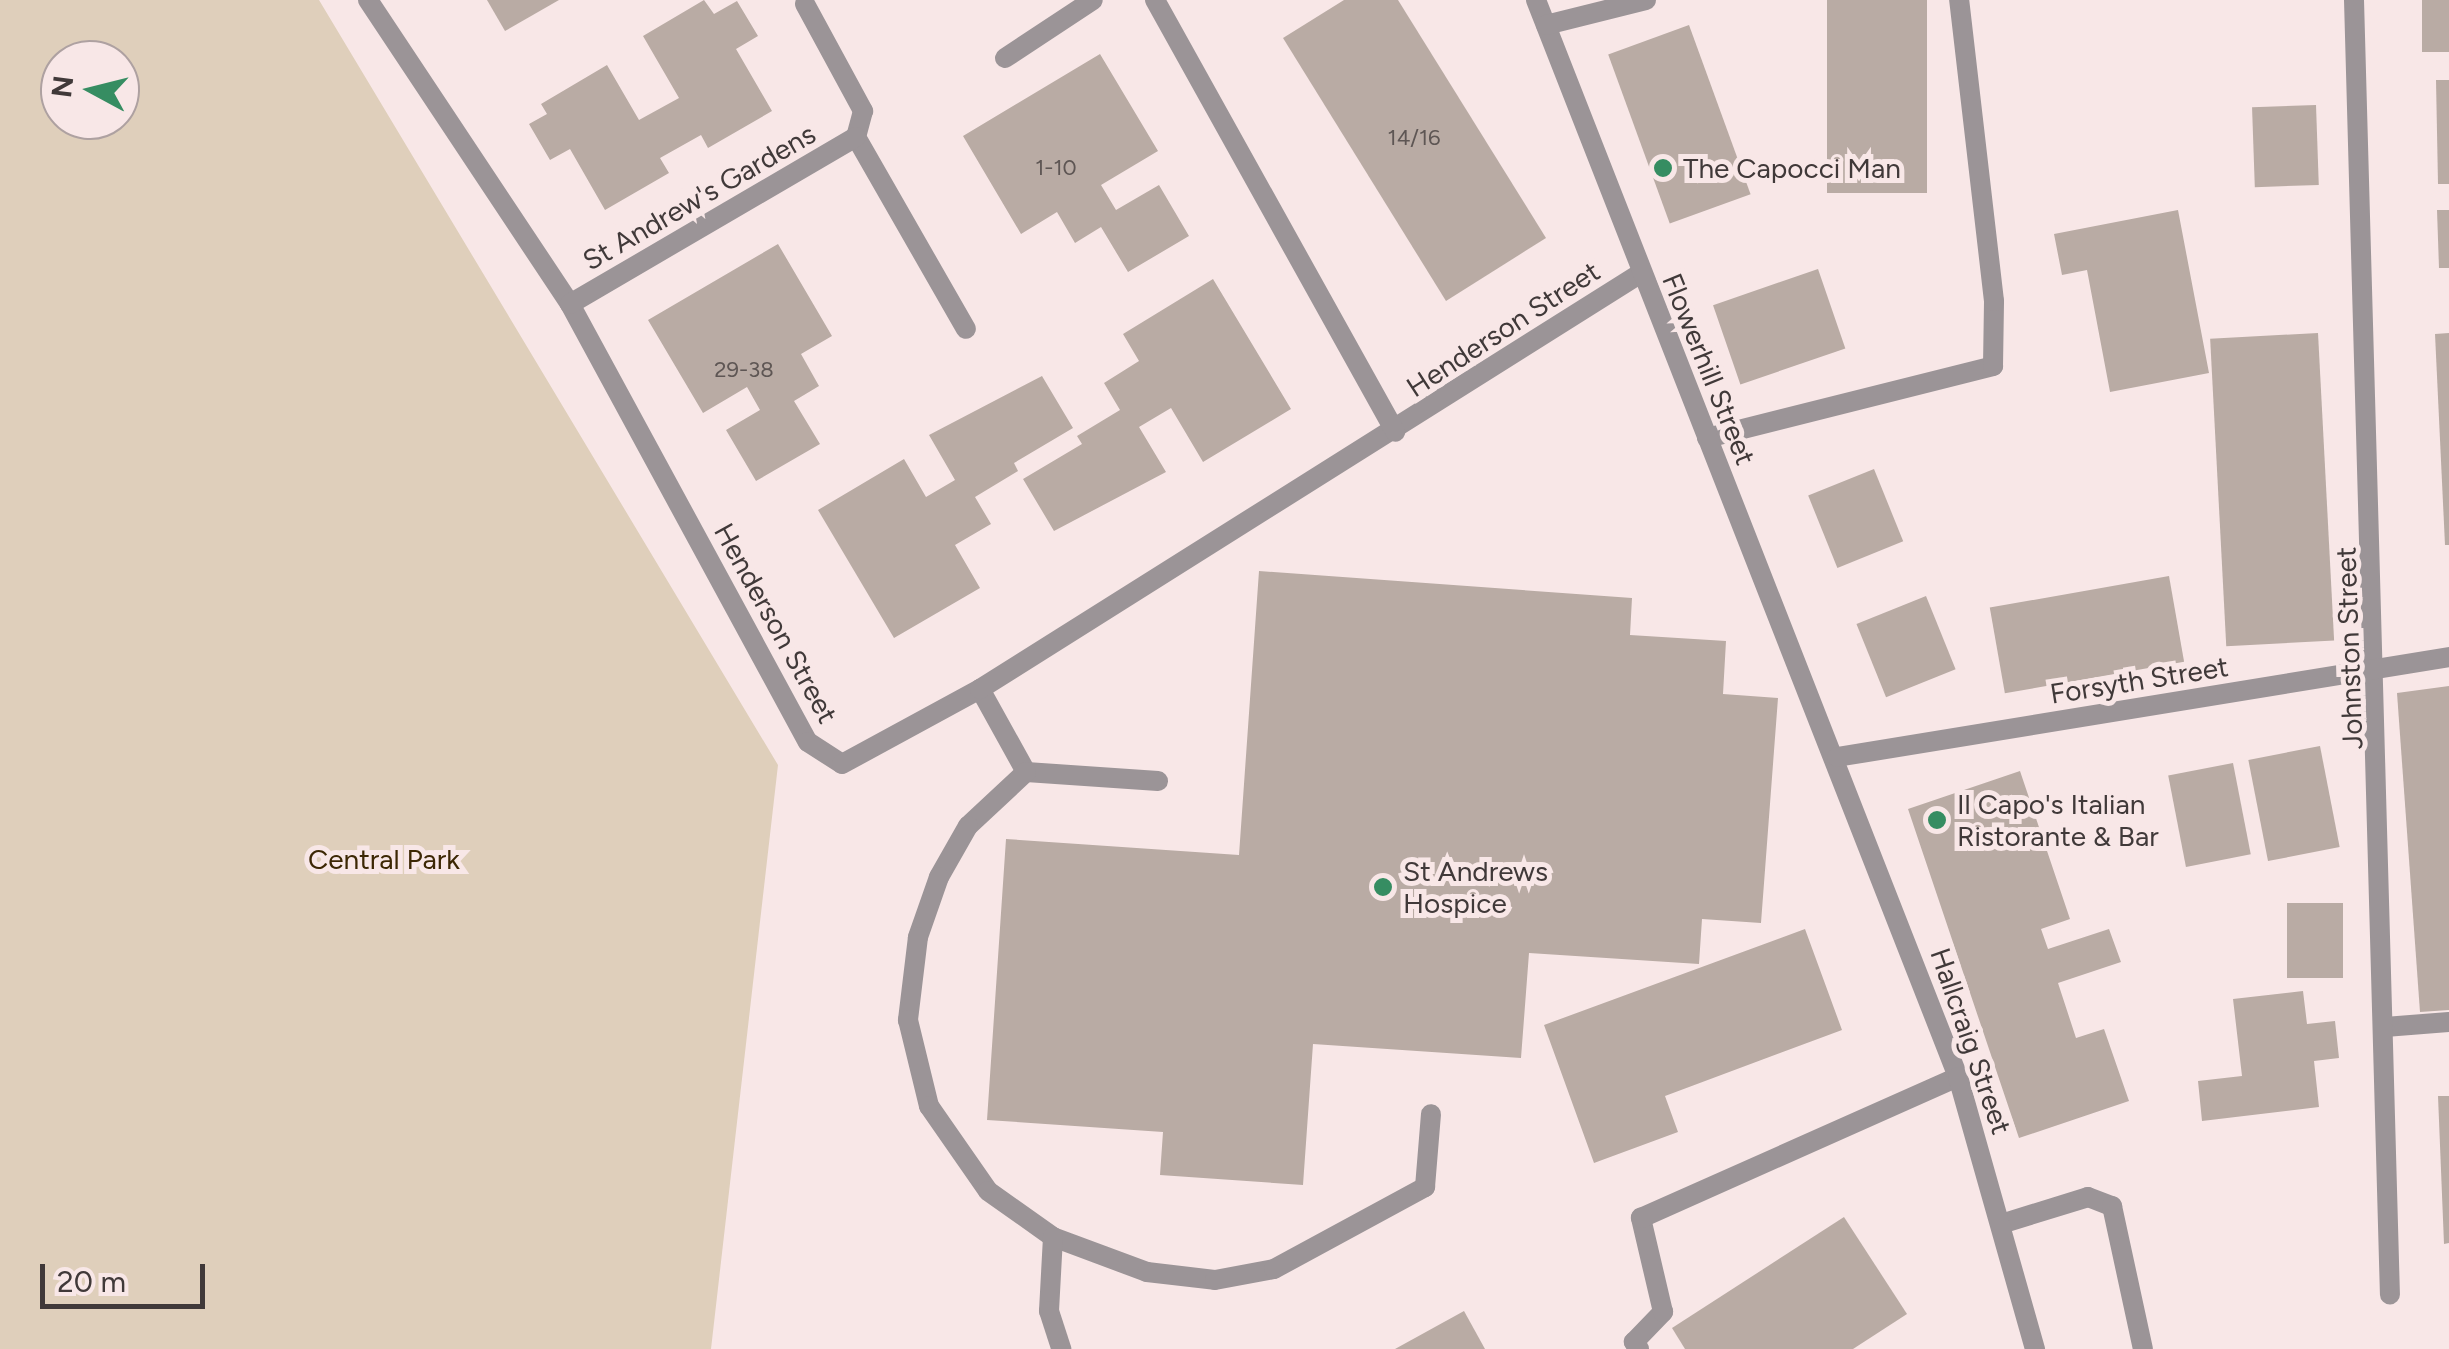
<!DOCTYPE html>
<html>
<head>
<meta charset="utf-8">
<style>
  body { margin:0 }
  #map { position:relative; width:2449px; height:1349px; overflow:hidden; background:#f8e7e7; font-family:Figtree,sans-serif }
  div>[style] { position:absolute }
  .green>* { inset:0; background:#dfcfbb }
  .building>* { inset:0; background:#b9aba4; transform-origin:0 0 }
  .lane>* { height:20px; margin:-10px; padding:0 10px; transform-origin:10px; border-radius:10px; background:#9b9497 }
  .street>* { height:20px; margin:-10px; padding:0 10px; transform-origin:10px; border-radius:10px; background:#9b9497 }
  .dots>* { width:28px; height:28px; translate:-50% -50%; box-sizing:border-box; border:5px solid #f8e7e7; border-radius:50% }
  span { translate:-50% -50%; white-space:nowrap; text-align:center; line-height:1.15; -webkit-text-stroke:10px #f8e7e7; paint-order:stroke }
  .number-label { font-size:22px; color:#5e5654 }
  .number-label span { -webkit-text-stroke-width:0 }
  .poi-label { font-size:28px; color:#403939 }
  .left { translate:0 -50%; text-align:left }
  .street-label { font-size:28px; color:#403939 }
  .park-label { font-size:28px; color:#3c2704 }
  .north { position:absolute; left:40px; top:40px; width:100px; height:100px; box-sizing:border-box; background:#f8e7e7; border:2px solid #aea1a1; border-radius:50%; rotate:277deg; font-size:28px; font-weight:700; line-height:40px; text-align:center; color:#403939 }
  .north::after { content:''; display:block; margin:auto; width:35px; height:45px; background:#368d62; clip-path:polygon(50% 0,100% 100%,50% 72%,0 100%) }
  .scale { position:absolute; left:40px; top:1264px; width:165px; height:45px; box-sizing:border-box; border:5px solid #403939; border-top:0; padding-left:12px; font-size:30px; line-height:35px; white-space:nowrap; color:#403939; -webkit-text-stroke:8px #f8e7e7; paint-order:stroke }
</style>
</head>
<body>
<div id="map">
  <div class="green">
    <div style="clip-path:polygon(evenodd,0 0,319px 0,778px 765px,711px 1349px,0 1349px,0 0,60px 60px,120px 60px,120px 120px,60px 120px,60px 60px)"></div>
  </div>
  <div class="building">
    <div style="clip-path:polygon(487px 0,559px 0,505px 31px)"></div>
    <div style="clip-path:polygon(704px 0,714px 14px,737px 1px,758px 36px,736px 49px,772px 111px,708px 148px,701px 135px,660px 158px,669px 173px,605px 210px,570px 149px,550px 160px,529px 124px,547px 114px,541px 104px,607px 65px,639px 120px,679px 98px,643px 36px)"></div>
    <div style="clip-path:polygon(1344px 0,1398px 0,1546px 238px,1446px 301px,1283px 38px)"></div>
    <div style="left:1827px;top:0;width:100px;height:193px"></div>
    <div style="left:2422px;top:0;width:27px;height:52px"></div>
    <div style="left:1689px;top:25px;width:180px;height:86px;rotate:70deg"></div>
    <div style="clip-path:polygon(1100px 54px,1158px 151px,1101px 185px,1116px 210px,1159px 185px,1189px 236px,1128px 272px,1101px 227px,1075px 243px,1057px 212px,1021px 234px,963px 136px)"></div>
    <div style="clip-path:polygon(2436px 80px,2449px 80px,2449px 184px,2438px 184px)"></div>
    <div style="left:2316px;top:105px;width:80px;height:64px;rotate:88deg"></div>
    <div style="clip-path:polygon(2178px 210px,2209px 373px,2110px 392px,2087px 270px,2062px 275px,2054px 234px)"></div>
    <div style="clip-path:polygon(2437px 210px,2449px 210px,2449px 268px,2439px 268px)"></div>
    <div style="clip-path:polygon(778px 244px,832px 336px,801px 354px,819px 386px,794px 401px,820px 444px,756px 481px,726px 430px,760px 410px,747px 387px,703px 413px,648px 320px)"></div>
    <div style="left:1818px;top:269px;width:84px;height:111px;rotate:71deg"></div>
    <div style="clip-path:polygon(1213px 279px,1291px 409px,1203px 462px,1171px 408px,1139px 427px,1166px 472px,1054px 531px,1023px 479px,1082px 444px,1077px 436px,1120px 410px,1104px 383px,1139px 361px,1123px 334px)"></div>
    <div style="left:2318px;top:333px;width:308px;height:108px;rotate:87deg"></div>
    <div style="clip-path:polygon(2449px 333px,2449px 545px,2445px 545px,2435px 334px)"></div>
    <div style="clip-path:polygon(1042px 376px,1073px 428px,1014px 463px,1018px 471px,975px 497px,991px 524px,955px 545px,980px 588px,894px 638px,818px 510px,904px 459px,926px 497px,955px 480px,929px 435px)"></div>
    <div style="left:1874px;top:469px;width:78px;height:71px;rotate:68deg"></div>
    <div style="clip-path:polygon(1259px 571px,1632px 598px,1630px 635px,1726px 641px,1723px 694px,1778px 698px,1761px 923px,1702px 919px,1699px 964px,1529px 953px,1521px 1058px,1313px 1044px,1303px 1185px,1160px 1175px,1163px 1132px,987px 1120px,1006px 839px,1239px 855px)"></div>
    <div style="left:2169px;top:576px;width:87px;height:182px;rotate:80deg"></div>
    <div style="left:1926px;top:596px;width:79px;height:75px;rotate:68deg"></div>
    <div style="clip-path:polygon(2449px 686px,2449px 1010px,2420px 1012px,2397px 693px)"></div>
    <div style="left:2320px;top:746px;width:103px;height:73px;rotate:79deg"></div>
    <div style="left:2233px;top:763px;width:93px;height:66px;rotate:79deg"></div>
    <div style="clip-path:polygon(2020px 771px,2070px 919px,2041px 929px,2048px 949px,2109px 929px,2121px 962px,2058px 983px,2076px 1038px,2104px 1029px,2129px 1101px,2019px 1138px,1908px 809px)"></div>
    <div style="left:2287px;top:903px;width:56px;height:75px"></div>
    <div style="clip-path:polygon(1805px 929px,1842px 1030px,1665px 1096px,1678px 1132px,1594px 1163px,1544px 1025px)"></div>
    <div style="clip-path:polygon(2303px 991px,2307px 1024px,2335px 1021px,2339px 1058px,2314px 1061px,2319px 1107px,2202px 1121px,2198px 1081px,2242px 1076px,2233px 999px)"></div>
    <div style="clip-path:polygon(2438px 1096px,2449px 1096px,2449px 1243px,2444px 1244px)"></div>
    <div style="clip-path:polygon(1844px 1217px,1907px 1314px,1853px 1349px,1685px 1349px,1672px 1328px)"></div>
    <div style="clip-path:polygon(1464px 1311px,1485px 1349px,1395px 1349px)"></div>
  </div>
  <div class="lane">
    <div style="left:1707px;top:438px;width:295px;rotate:-14.1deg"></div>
    <div style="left:1993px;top:366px;width:65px;rotate:-89.1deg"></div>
    <div style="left:1994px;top:301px;width:303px;rotate:-96.6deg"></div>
    <div style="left:980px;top:689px;width:95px;rotate:61deg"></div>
    <div style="left:1158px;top:781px;width:132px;rotate:-176.1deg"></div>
    <div style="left:1026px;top:772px;width:79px;rotate:137deg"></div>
    <div style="left:968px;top:826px;width:59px;rotate:119.6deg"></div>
    <div style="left:939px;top:877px;width:64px;rotate:109.3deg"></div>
    <div style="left:918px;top:937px;width:84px;rotate:96.9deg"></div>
    <div style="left:908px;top:1020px;width:89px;rotate:76.3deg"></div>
    <div style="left:929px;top:1106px;width:103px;rotate:55.2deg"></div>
    <div style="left:988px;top:1191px;width:80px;rotate:35.3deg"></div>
    <div style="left:1053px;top:1237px;width:100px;rotate:20.4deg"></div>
    <div style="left:1147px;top:1272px;width:68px;rotate:6.7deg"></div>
    <div style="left:1215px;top:1280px;width:60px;rotate:-10.6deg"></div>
    <div style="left:1274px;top:1269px;width:172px;rotate:-28.5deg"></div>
    <div style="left:1425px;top:1187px;width:73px;rotate:-85.3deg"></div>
    <div style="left:2385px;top:1027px;width:64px;rotate:-4.5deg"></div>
    <div style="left:2001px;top:1224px;width:91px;rotate:-17.2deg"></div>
    <div style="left:2088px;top:1197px;width:26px;rotate:21deg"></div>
    <div style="left:2112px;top:1206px;width:146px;rotate:77.8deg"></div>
    <div style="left:1053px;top:1237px;width:74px;rotate:93.1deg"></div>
    <div style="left:1049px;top:1311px;width:40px;rotate:72deg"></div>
    <div style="left:1639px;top:1349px;width:9px;rotate:-126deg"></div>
    <div style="left:1634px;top:1342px;width:42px;rotate:-46deg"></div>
    <div style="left:1663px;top:1312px;width:97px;rotate:-103.2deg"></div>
    <div style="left:1641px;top:1218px;width:347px;rotate:-24deg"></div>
  </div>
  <div class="street">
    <div style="left:368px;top:0;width:365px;rotate:56.4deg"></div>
    <div style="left:570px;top:304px;width:498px;rotate:61.5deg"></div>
    <div style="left:808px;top:742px;width:40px;rotate:32.9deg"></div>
    <div style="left:842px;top:764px;width:157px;rotate:-28.5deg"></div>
    <div style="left:980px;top:689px;width:781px;rotate:-32.18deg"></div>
    <div style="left:1155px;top:0;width:494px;rotate:60.9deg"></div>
    <div style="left:1536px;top:0;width:1157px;rotate:68.6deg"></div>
    <div style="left:1958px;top:1077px;width:283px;rotate:74.2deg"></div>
    <div style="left:2354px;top:0;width:1295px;rotate:88.41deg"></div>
    <div style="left:805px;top:4px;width:122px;rotate:61.5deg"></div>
    <div style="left:863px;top:111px;width:27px;rotate:105deg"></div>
    <div style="left:856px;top:137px;width:221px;rotate:60.2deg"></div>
    <div style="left:1546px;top:25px;width:103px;rotate:-14deg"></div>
    <div style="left:1005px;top:58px;width:105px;rotate:-33.4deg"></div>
    <div style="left:570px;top:304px;width:331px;rotate:-30.3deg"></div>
    <div style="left:1837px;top:757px;width:620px;rotate:-9.28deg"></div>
  </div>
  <div class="dots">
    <div style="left:1663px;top:168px;background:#368d62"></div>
    <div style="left:1937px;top:820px;background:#368d62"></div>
    <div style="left:1383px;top:887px;background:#368d62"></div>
  </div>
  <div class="number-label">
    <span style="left:1414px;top:138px">14/16</span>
    <span style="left:1056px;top:168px">1-10</span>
    <span style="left:744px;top:370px">29-38</span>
  </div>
  <div class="poi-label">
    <span class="left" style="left:1683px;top:168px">The Capocci Man</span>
    <span class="left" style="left:1957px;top:820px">Il Capo's Italian<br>Ristorante &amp; Bar</span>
    <span class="left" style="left:1403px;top:887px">St Andrews<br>Hospice</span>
  </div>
  <div class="street-label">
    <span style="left:699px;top:197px;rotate:-30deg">St Andrew's Gardens</span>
    <span style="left:1503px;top:329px;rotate:-33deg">Henderson Street</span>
    <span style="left:1709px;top:369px;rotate:68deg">Flowerhill Street</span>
    <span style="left:776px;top:623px;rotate:61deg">Henderson Street</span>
    <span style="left:2349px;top:648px;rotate:-92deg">Johnston Street</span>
    <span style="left:2139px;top:680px;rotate:-9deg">Forsyth Street</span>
    <span style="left:1971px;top:1041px;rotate:71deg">Hallcraig Street</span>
  </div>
  <div class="park-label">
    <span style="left:384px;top:859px">Central Park</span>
  </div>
  <div class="north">N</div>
  <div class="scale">20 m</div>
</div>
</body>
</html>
